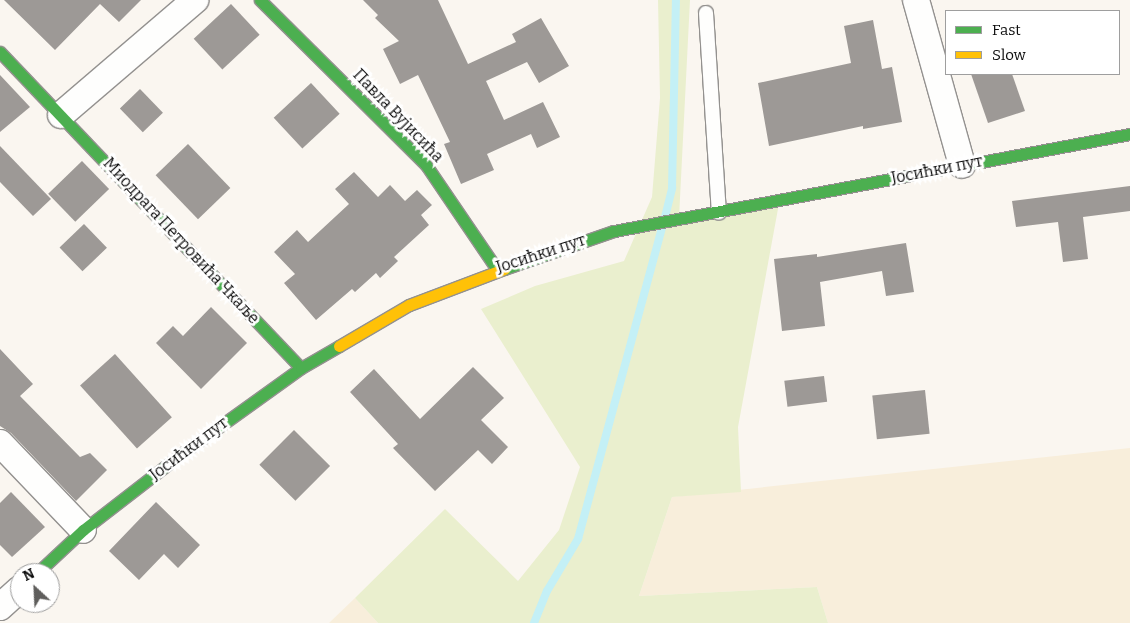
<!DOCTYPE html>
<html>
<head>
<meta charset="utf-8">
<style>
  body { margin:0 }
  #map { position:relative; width:1130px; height:623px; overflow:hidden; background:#faf6f0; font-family:Bitter,serif }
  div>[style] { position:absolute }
  .farmland>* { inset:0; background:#f8eedb }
  .green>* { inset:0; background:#eaefce }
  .stream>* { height:8px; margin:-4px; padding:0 4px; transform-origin:4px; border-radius:4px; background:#c4f0f6 }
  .building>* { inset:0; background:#9d9996; transform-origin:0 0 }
  .roads { filter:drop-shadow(1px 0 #93918f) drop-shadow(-1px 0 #93918f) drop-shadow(0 1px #93918f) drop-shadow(0 -1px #93918f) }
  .lane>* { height:14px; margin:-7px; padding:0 7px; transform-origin:7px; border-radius:7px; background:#fefefd }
  .street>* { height:26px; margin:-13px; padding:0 13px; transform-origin:13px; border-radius:13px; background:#fefefd }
  .fast>* { height:11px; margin:-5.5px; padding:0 5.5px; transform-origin:5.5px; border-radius:5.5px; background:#4caf50 }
  .slow>* { height:11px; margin:-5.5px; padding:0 5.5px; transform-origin:5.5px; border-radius:5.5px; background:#ffc107 }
  span { translate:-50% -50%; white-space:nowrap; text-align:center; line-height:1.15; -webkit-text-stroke:5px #fff; paint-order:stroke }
  .street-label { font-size:16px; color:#0c0c0c }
  .legend { position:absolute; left:945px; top:10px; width:175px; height:65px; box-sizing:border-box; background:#fff; border:1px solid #9e9e9e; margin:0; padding:6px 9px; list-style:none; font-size:15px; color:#0c0c0c }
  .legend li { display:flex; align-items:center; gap:10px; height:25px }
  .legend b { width:25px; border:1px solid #9e9e9e }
  .north { position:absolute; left:10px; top:563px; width:50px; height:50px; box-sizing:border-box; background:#fff; border:1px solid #9e9e9e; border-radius:50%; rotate:335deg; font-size:14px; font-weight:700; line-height:20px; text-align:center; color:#0c0c0c }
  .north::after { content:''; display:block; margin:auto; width:18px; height:22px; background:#5f5e5c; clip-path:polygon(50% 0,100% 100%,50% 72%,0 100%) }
</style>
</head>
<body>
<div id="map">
  <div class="farmland">
    <div style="clip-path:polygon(1130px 448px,1130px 623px,828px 623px,817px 587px,639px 596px,672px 497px)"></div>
    <div style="clip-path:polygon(355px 598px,378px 623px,329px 623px)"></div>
  </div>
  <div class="green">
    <div style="clip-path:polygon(658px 0,690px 0,679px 218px,780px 198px,738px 427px,741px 492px,672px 497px,639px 596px,817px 587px,828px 623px,378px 623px,355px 598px,445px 509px,518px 581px,559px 530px,580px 467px,481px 309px,535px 286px,624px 261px,652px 197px,660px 98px)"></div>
  </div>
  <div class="stream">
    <div style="left:665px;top:217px;width:30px;rotate:-76deg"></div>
    <div style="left:672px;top:188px;width:188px;rotate:-88.8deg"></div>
    <div style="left:534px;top:623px;width:35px;rotate:-68deg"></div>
    <div style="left:547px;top:591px;width:61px;rotate:-59.2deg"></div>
    <div style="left:578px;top:539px;width:322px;rotate:-74.9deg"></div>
  </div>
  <div class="building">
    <div style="clip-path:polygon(4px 0,141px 0,119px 22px,100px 4px,55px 50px)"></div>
    <div style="clip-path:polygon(363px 0,438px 0,468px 64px,516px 42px,512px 34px,541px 18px,569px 66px,539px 83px,527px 62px,486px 81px,504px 120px,543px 102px,560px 137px,537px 148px,531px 134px,487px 154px,494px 170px,461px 184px,444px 144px,450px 142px,418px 75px,400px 84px,383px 49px,399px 41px,375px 18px,378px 15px)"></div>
    <div style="left:231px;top:4px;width:42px;height:51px;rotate:47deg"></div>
    <div style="clip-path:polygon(873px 20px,882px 69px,892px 67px,902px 122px,863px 129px,863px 126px,769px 146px,758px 83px,851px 63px,844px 26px)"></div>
    <div style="clip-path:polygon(971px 74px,1012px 74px,1025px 111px,988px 123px)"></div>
    <div style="clip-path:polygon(0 75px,30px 107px,0 132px)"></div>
    <div style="left:311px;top:83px;width:42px;height:51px;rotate:47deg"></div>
    <div style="left:140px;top:89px;width:33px;height:28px;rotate:46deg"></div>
    <div style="left:188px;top:144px;width:61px;height:45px;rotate:46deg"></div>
    <div style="clip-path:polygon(0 146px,51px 199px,33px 216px,0 182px)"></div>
    <div style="left:82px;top:161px;width:39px;height:47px;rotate:46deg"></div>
    <div style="clip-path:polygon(354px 172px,378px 197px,390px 185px,405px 201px,417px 190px,432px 205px,421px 215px,429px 225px,394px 257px,398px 261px,380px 278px,376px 273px,355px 292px,352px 289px,316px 320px,284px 283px,295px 274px,274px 252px,297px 230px,308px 242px,349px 204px,335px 189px)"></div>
    <div style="clip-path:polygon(1130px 186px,1130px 211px,1083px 217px,1088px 259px,1063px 262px,1058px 222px,1016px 227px,1012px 201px)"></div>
    <div style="left:84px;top:224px;width:33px;height:34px;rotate:46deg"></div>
    <div style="clip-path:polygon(906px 243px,914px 292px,886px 296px,882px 271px,820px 282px,825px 326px,782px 331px,774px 259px,817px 254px,817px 257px)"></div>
    <div style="clip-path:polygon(211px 307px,247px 343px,201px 389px,156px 343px,173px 326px,183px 336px)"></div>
    <div style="clip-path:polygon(0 349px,33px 384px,20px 396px,80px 457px,90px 453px,107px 470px,76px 501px,11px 433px,0 426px)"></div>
    <div style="left:115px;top:354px;width:85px;height:47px;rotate:48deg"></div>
    <div style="clip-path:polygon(473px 367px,504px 398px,481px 420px,508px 447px,492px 464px,478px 450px,435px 491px,393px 448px,398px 444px,350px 392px,374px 369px,420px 419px)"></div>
    <div style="left:824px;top:376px;width:26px;height:40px;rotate:83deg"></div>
    <div style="left:925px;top:390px;width:44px;height:53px;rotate:84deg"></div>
    <div style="left:294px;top:430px;width:51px;height:49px;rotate:45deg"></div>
    <div style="clip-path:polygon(11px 492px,45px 527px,12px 557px,0 545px,0 503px)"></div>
    <div style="clip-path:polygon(156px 502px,200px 545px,178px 568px,164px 554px,139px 580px,109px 551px)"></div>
  </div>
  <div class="roads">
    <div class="lane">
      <div style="left:706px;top:13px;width:200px;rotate:86.3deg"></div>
    </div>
    <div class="street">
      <div style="left:916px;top:0;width:171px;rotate:74.4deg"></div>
      <div style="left:61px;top:115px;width:177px;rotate:-40.6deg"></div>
      <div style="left:0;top:443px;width:120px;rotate:46.3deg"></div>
      <div style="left:0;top:607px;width:27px;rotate:-42deg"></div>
    </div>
    <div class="fast">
      <div style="left:260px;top:0;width:234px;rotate:44.8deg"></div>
      <div style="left:426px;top:165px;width:125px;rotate:55.8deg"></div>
      <div style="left:0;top:52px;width:436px;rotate:46.4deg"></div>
      <div style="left:504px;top:269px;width:116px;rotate:-19.1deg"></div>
      <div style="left:614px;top:231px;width:525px;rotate:-10.65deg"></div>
      <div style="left:37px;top:573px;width:63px;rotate:-43.1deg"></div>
      <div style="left:83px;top:530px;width:128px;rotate:-37.7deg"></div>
      <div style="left:184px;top:452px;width:144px;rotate:-35.7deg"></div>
      <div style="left:301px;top:368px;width:44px;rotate:-30.1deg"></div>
    </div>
    <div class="slow">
      <div style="left:339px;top:346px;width:81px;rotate:-30.4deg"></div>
      <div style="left:409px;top:305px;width:102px;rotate:-20.8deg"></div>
    </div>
  </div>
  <div class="street-label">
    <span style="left:398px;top:116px;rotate:46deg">Павла Вујисића</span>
    <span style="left:937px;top:170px;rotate:-11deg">Јосићки пут</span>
    <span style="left:181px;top:241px;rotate:47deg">Миодрага Петровића Чкаље</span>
    <span style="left:541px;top:254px;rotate:-18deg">Јосићки пут</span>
    <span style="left:189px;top:449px;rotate:-37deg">Јосићки пут</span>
  </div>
  <ul class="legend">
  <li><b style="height:6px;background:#4caf50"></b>Fast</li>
  <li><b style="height:6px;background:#ffc107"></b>Slow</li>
  </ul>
  <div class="north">N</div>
</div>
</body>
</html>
